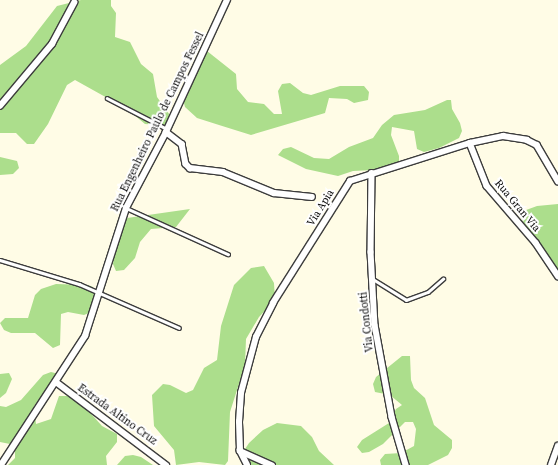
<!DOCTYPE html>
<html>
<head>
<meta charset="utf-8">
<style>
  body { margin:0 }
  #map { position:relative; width:558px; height:465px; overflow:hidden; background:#fffce6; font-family:"Source Serif 4",serif }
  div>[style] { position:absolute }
  .forest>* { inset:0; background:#acde8c }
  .roads { filter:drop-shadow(1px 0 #3d3d3d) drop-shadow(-1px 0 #3d3d3d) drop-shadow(0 1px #3d3d3d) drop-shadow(0 -1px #3d3d3d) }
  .lane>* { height:2.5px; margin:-1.25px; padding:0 1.25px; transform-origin:1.25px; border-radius:1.25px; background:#fff }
  .street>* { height:5.5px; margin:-2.75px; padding:0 2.75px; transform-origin:2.75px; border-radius:2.75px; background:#fff }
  span { translate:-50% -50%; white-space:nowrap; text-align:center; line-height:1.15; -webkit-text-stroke:4px #fff; paint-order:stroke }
  .street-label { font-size:11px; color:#0a0a0a }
</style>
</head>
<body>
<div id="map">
  <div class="forest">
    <div style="clip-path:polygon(81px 0,111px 0,111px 6px,116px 13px,115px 37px,130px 42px,141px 64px,153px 74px,157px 97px,172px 118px,170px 126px,145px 124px,127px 109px,75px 80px,67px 85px,48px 124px,34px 144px,27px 144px,16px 133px,0 133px,0 65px,26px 46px,57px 6px)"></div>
    <div style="clip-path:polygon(207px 51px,236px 74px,237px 89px,248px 102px,264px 104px,274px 114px,282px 114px,278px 91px,282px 84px,290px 83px,303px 93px,311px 95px,340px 86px,364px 86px,369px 92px,368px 100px,354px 103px,347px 99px,329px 98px,325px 113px,251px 135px,219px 125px,197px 118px,185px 107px,183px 99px)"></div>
    <div style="clip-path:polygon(447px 100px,451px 100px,452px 109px,460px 123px,462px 131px,459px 138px,439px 148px,424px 152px,417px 149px,414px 131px,392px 127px,391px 135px,399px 156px,399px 164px,393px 169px,353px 171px,338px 176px,306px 169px,278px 155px,283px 149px,291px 147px,314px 158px,329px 159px,349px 147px,373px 138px,382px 125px,394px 115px,425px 110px)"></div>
    <div style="clip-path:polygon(0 157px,17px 161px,19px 168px,13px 174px,0 175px)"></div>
    <div style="clip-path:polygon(558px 204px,558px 280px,518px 213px,537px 206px)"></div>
    <div style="clip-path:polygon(190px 209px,176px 227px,151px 229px,140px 242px,135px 258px,124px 270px,116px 271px,113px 264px,114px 256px,127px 218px)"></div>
    <div style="clip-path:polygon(264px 266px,274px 283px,275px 300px,259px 317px,246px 339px,245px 365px,230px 412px,228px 461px,225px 465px,199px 462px,176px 465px,174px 450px,154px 426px,152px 395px,163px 384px,170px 385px,186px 393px,193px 390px,204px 368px,217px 360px,221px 326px,234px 285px,251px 268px)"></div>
    <div style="clip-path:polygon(56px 284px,88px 285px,93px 287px,94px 295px,91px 312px,84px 315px,68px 312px,61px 314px,60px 345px,53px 348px,35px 333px,11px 333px,4px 330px,0 323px,5px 318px,28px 318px,35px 295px,41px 289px)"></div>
    <div style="clip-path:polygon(402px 356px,410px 356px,411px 380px,414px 388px,425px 398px,434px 425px,452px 440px,452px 448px,448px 455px,428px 465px,381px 465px,380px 460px,385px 454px,401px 453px,414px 446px,416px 429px,413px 422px,405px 422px,383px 444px,369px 452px,362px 453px,357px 447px,362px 440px,389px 423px,396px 409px,402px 405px,390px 395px,375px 392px,373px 384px,376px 377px)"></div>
    <div style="clip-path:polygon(51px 372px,59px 374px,34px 406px,36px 424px,51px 419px,59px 396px,75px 396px,102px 426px,117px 434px,117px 442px,106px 456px,107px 465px,8px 465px,15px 458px,15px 450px,10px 444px,0 442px,0 406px,6px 407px,21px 400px,43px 375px)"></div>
    <div style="clip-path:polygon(9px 373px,12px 379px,6px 393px,0 398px,0 374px)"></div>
    <div style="clip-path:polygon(277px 423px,301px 426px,312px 437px,319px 451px,334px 465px,251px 465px,245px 449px,249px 443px,263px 430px)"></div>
    <div style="clip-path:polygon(133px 455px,141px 457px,153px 465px,117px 465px,125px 456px)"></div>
  </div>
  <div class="roads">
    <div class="lane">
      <div style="left:107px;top:98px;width:68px;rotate:27.3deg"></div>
      <div style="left:126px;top:208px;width:112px;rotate:24.3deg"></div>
      <div style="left:0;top:260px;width:83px;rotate:16.9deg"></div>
      <div style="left:79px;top:284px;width:109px;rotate:23.7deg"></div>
      <div style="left:373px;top:279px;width:39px;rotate:32deg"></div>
      <div style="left:406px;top:300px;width:23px;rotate:-20deg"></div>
      <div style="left:428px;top:292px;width:20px;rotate:-41deg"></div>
    </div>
    <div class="street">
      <div style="left:0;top:106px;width:81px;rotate:-50deg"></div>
      <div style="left:52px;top:44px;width:47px;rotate:-61.8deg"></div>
      <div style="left:166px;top:132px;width:20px;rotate:37deg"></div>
      <div style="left:182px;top:144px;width:20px;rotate:79deg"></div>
      <div style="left:186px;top:164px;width:6px;rotate:45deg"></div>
      <div style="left:190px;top:168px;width:33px;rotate:7deg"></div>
      <div style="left:223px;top:172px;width:55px;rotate:22.4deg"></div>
      <div style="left:274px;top:193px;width:38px;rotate:6deg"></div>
      <div style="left:470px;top:143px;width:46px;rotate:68.4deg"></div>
      <div style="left:487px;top:186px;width:75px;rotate:49.3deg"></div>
      <div style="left:536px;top:243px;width:40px;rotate:56deg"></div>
      <div style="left:372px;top:173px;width:79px;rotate:90.7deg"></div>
      <div style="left:371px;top:252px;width:73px;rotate:86.9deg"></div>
      <div style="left:375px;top:325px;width:94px;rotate:79.5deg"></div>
      <div style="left:392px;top:417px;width:50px;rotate:73.7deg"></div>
      <div style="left:56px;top:382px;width:138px;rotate:37deg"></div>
      <div style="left:240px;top:451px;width:35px;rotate:24deg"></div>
      <div style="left:1px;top:465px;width:154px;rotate:-56.9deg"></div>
      <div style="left:85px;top:336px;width:134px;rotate:-72.2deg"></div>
      <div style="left:126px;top:208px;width:86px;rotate:-62.2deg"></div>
      <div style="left:166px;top:132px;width:145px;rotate:-65.2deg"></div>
      <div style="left:247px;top:465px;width:16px;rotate:-117deg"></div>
      <div style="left:240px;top:451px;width:29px;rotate:-92deg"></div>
      <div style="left:239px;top:422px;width:29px;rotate:-86deg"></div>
      <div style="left:241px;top:393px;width:58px;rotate:-75deg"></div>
      <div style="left:256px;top:337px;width:38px;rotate:-63deg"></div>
      <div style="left:273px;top:303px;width:144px;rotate:-57.7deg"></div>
      <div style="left:350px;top:181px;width:126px;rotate:-17.6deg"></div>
      <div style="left:470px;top:143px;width:34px;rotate:-12deg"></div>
      <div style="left:503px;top:136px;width:24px;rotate:9deg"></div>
      <div style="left:527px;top:140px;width:11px;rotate:27deg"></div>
      <div style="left:537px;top:145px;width:42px;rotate:59.7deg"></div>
      <div style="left:551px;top:465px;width:20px;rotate:-70deg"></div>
    </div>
  </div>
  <div class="street-label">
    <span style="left:158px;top:122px;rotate:-64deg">Rua Engenheiro Paulo de Campos Fessel</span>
    <span style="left:517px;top:206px;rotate:50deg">Rua Gran Via</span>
    <span style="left:321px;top:208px;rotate:-58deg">Via Apia</span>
    <span style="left:367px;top:322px;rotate:-96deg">Via Condotti</span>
    <span style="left:117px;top:415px;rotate:36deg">Estrada Altino Cruz</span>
  </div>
</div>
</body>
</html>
